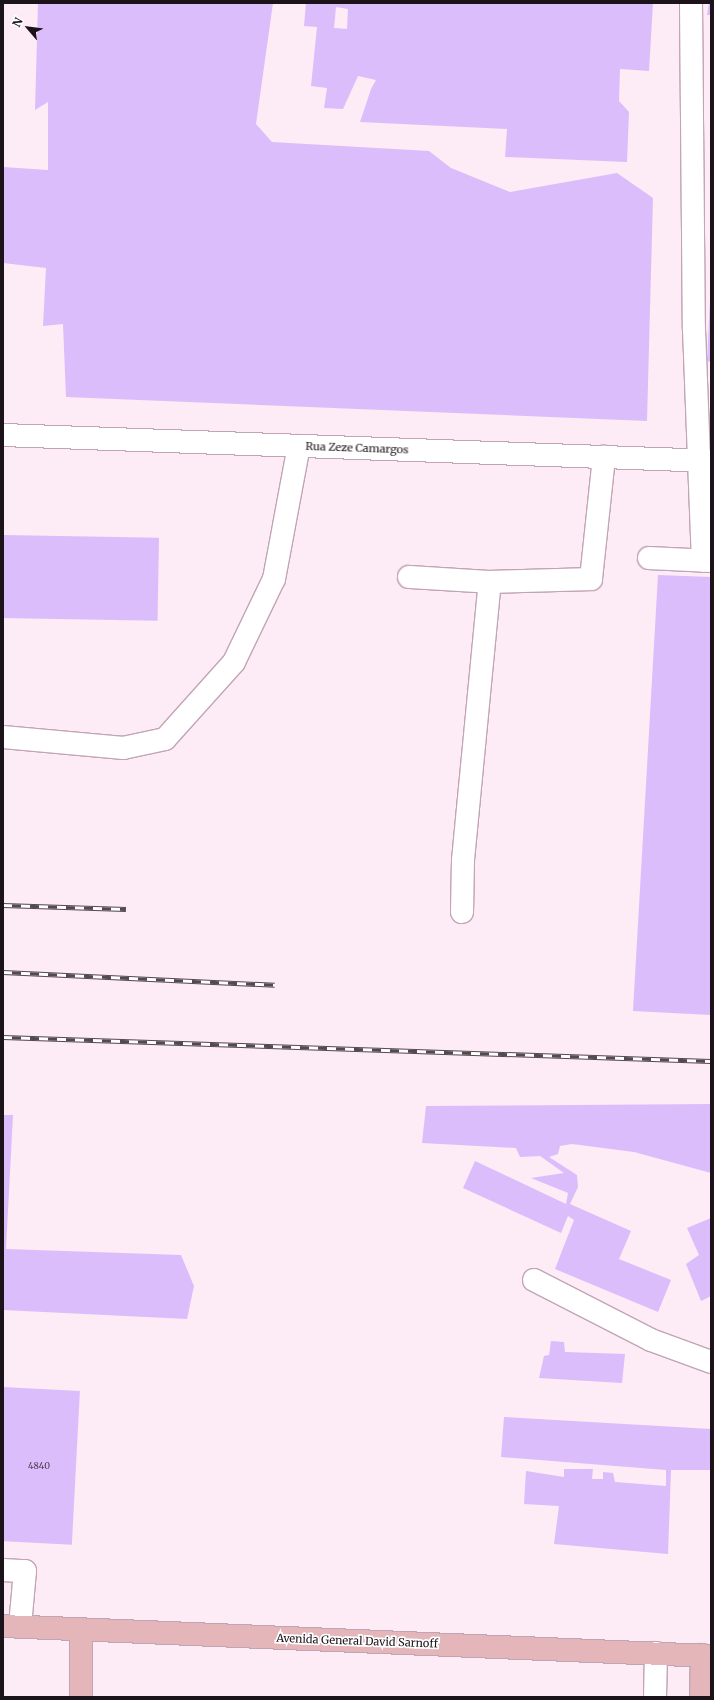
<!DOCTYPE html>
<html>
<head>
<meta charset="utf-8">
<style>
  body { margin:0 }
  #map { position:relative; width:714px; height:1700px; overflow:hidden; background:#fdebf5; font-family:Merriweather,serif }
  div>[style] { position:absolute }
  .building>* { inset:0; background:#dbbdfc; transform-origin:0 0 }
  .roads { filter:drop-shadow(1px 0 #c1a5b6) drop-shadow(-1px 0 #c1a5b6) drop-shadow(0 1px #c1a5b6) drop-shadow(0 -1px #c1a5b6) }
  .minor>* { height:22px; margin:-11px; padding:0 11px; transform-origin:11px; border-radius:11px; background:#fff }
  .major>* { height:22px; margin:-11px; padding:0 11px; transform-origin:11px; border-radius:11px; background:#e4b5b9 }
  .rail>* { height:4.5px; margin-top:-2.25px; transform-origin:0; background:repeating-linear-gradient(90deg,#fff 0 9px,#554950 0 18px); box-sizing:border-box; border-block:1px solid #554950 }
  span { translate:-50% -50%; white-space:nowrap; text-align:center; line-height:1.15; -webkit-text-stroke:3.5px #fff; paint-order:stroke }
  .number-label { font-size:9px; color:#4c3d52 }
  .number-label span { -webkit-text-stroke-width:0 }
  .street-label { font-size:11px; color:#1c1219 }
  .frame { position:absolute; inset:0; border:4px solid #1c1219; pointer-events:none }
  .north { position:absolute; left:8px; top:8px; width:40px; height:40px; -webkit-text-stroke:3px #fff; paint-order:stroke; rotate:298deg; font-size:11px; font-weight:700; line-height:16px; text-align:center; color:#1c1219 }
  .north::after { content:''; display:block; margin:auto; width:14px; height:18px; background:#1c1219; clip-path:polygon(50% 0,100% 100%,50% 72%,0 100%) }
</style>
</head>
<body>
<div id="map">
  <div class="building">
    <div style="clip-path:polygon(38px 3px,273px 3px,256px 124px,272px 142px,429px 151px,451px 168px,510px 192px,617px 173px,653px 198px,647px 421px,66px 397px,63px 324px,43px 326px,46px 268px,3px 263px,3px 167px,48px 170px,48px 102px,35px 110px)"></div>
    <div style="clip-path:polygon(evenodd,306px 3px,653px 3px,649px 71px,620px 69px,619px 101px,629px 112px,627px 162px,505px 157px,507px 129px,360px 122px,371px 89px,376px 80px,358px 76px,343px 109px,324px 108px,327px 88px,311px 86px,317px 27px,304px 26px,306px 3px,336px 7px,348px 9px,347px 29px,334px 28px,336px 7px)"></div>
    <div style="clip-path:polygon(709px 3px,711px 3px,711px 15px,707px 15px)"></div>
    <div style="clip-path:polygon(710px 300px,711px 300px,711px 362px,707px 361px)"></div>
    <div style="left:3px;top:535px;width:156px;height:83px;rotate:1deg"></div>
    <div style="clip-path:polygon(658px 575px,711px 577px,711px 1015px,633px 1011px)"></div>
    <div style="clip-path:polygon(711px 1104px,711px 1173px,634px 1152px,572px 1144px,560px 1146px,558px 1154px,549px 1157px,577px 1175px,578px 1187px,570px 1204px,631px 1231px,619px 1259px,671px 1280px,658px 1312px,555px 1269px,574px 1220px,568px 1216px,561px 1233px,463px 1188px,475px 1161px,566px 1204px,568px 1193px,531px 1178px,564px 1173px,540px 1156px,520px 1157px,516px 1148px,422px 1143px,426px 1106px)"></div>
    <div style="clip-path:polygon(3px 1115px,13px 1115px,6px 1249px,181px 1255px,194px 1286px,187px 1319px,3px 1310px)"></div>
    <div style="clip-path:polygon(711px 1218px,711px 1296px,701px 1301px,686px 1264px,699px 1255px,687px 1228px)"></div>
    <div style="clip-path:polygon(551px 1341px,564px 1342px,565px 1352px,625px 1354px,622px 1383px,539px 1378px,544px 1356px,549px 1355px)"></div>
    <div style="left:3px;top:1387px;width:77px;height:154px;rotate:3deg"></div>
    <div style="clip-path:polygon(504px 1417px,711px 1429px,711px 1470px,671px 1470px,668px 1554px,554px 1544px,559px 1506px,524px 1504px,526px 1471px,564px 1477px,564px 1469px,593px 1469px,592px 1479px,603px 1479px,603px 1472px,613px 1473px,615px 1482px,666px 1486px,666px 1470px,501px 1457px)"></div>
  </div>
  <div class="roads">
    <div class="minor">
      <div style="left:691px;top:3px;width:326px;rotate:89.5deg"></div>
      <div style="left:694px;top:329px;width:232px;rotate:87.8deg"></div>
      <div style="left:3px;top:435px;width:708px;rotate:2.1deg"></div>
      <div style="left:649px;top:558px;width:62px;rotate:2.8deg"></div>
      <div style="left:409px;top:577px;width:81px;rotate:3.5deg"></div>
      <div style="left:3px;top:737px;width:121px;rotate:5.2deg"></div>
      <div style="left:123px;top:748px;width:43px;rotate:-12.1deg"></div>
      <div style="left:165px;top:739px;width:103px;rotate:-48.1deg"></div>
      <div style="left:234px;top:662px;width:92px;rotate:-64.3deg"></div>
      <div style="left:274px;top:579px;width:135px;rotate:-79.4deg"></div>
      <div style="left:462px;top:912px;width:52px;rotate:-88.9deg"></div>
      <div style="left:463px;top:860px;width:279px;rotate:-84.5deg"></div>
      <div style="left:490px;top:582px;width:101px;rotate:-1.7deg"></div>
      <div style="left:591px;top:579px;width:123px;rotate:-83.9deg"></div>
      <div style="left:534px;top:1280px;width:131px;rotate:27.1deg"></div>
      <div style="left:651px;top:1340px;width:64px;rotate:20.1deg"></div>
      <div style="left:3px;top:1570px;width:22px;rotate:3deg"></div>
      <div style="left:25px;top:1571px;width:55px;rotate:95.2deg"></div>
      <div style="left:655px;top:1697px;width:44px;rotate:-88.7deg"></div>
    </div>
    <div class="major">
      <div style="left:3px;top:1626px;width:709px;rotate:2.43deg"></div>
      <div style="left:81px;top:1629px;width:68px;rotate:90deg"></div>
      <div style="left:701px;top:1697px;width:42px;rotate:-88.6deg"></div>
    </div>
  </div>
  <div class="rail">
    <div style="left:3px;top:905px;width:123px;rotate:1.9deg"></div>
    <div style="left:3px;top:972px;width:272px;rotate:2.7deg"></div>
    <div style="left:3px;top:1037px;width:708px;rotate:1.94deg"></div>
  </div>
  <div class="number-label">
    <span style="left:39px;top:1466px">4840</span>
  </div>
  <div class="street-label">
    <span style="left:357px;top:448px;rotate:2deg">Rua Zeze Camargos</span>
    <span style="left:357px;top:1641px;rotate:2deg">Avenida General David Sarnoff</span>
  </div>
  <div class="frame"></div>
  <div class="north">N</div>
</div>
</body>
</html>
